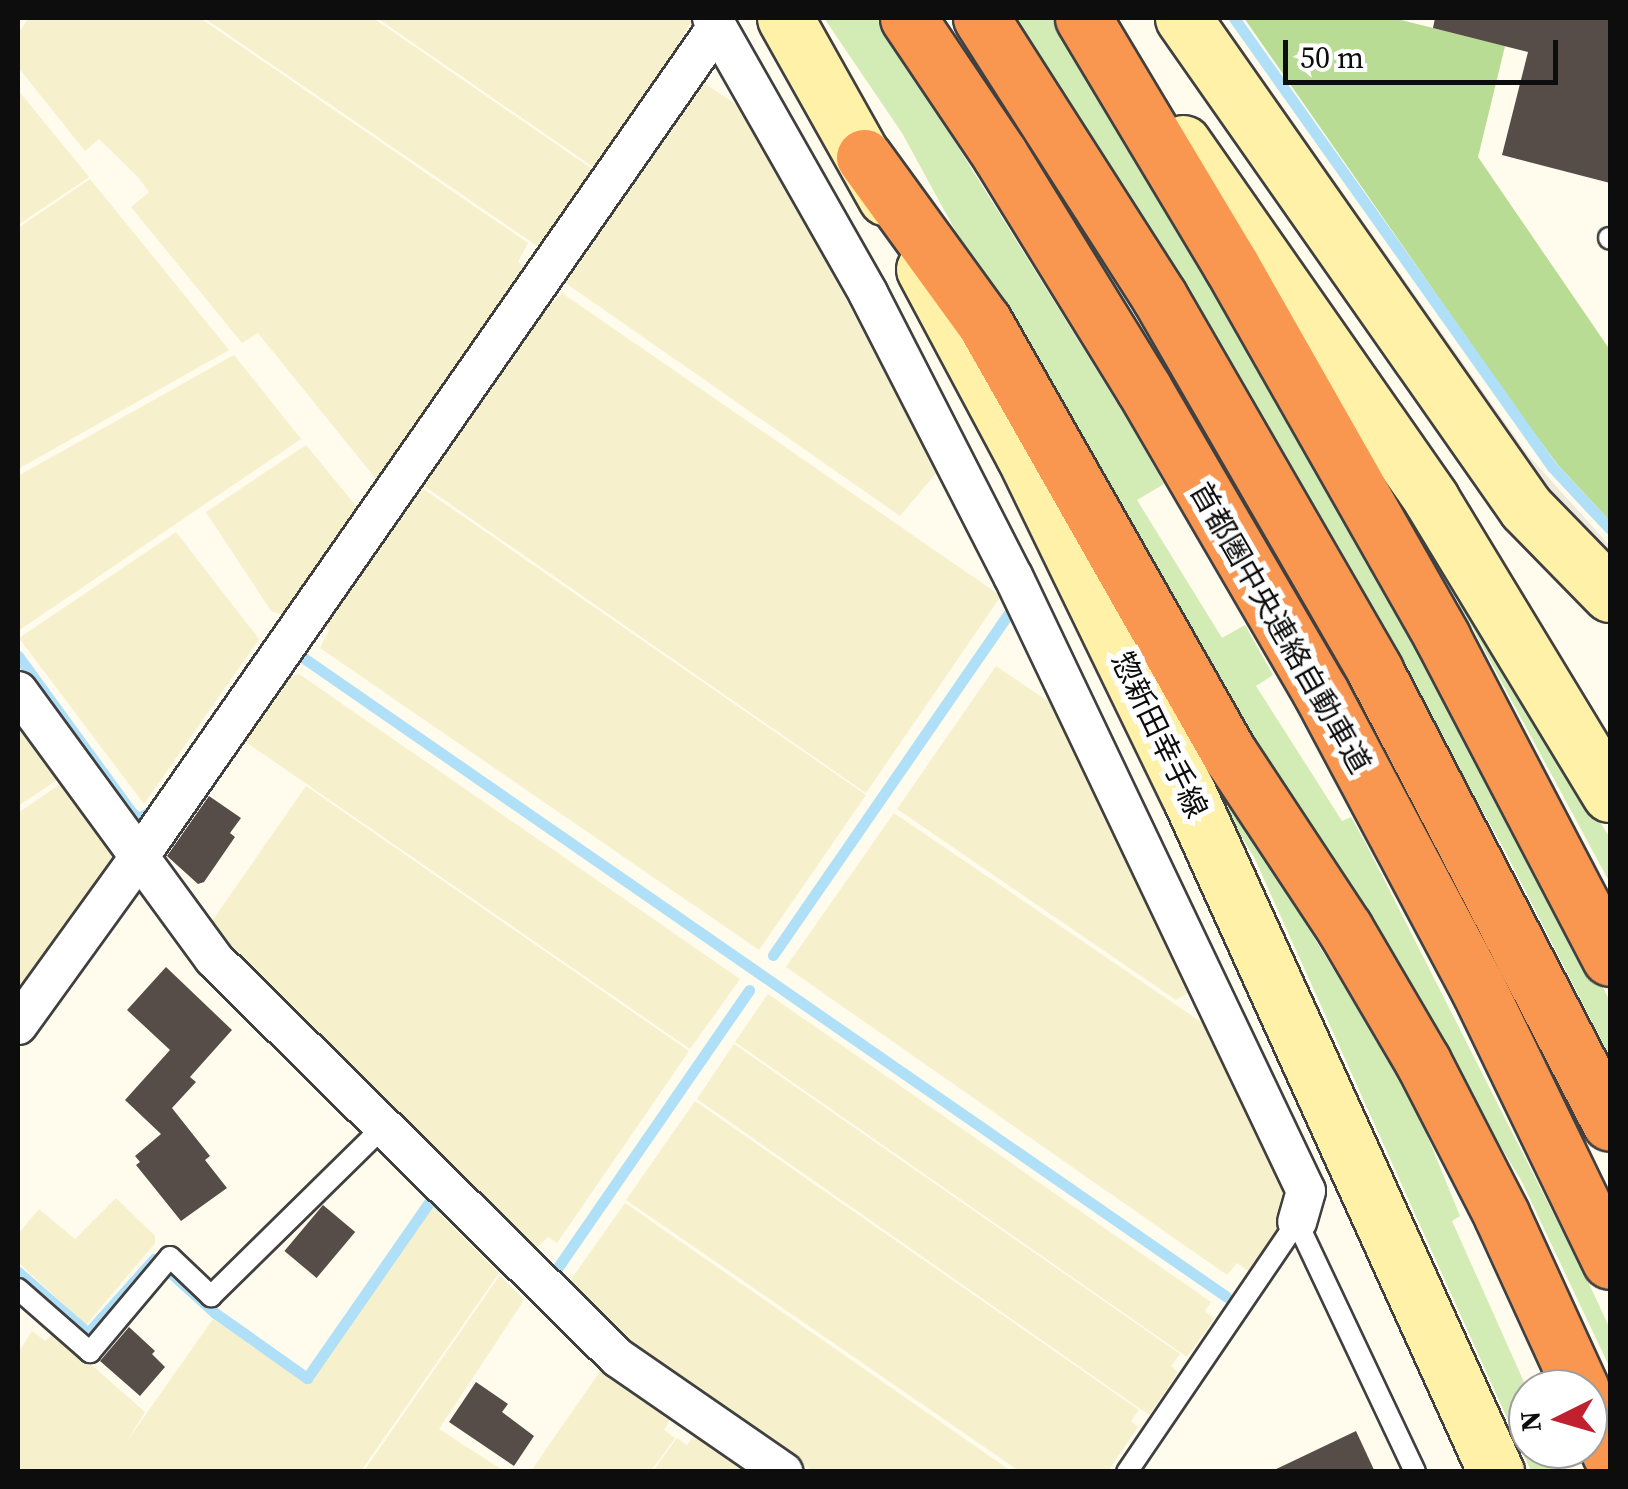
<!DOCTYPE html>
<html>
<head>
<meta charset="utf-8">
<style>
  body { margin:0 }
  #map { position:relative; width:1628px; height:1489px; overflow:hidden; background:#fffbed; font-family:"Source Serif 4","Noto Sans JP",serif }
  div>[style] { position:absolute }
  .farmland>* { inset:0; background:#f6f0cc }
  .green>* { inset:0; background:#d3ebb5 }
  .forest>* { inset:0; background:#b8dc94 }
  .plaza>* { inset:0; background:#efe9dc }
  .stream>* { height:11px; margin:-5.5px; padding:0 5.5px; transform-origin:5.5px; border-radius:5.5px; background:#afe0f8 }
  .building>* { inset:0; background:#564d49; transform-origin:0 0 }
  .roads { filter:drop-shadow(2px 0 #404040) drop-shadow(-2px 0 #404040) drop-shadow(0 2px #404040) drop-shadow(0 -2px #404040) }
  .lane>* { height:20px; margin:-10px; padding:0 10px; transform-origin:10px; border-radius:10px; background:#fff }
  .street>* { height:38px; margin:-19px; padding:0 19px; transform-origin:19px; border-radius:19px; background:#fff }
  .secondary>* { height:55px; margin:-27.5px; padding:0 27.5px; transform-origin:27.5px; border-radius:27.5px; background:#fff1a8 }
  .highway>* { height:55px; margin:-27.5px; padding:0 27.5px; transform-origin:27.5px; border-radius:27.5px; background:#f99650 }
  span { translate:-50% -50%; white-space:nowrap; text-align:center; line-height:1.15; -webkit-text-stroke:10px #fff; paint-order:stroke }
  .street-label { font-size:30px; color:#0d0d0d }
  .frame { position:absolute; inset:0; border:20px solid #0d0d0d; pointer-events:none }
  .north { position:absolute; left:1508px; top:1369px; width:100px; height:100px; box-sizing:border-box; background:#fff; border:2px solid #9e9e9e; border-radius:50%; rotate:265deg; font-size:28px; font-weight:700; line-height:40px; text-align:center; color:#0d0d0d }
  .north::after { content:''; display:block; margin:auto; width:35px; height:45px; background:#c1202f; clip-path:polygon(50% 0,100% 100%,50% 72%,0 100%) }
  .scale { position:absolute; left:1283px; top:40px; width:275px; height:45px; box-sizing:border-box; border:5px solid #0d0d0d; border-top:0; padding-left:12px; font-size:30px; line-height:35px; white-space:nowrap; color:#0d0d0d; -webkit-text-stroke:8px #fff; paint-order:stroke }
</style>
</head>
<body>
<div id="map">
  <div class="farmland">
    <div style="clip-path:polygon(29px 18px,200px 18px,528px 243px,518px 262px,530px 270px,380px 484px,258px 333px,242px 343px,131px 207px,149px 192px,138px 177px,99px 139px,85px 151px,18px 67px,18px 33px)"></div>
    <div style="clip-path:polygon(204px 18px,373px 18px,598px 173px,543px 250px)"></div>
    <div style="clip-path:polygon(377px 18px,693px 18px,677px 46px,681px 50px,599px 171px)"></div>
    <div style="clip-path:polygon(701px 81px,747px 112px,937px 472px,900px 516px,557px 277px)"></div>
    <div style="clip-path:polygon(18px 90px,89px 177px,18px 225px)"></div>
    <div style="clip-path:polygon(90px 179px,229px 350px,18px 469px,18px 228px)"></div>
    <div style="clip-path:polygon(562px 293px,1001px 596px,866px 793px,414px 479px,534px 307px,543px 312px)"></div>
    <div style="clip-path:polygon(234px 355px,301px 439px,18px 631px,18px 476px)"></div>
    <div style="clip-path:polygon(306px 445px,361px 512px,289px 617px,271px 611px,206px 512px)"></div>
    <div style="clip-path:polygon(412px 481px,866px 795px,759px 950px,320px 648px,329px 630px,318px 620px)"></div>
    <div style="clip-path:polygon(176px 532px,259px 639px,144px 804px,19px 638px)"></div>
    <div style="clip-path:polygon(996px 666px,1052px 704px,1191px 991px,1176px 1000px,897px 809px)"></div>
    <div style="clip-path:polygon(299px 674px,740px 979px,690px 1049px,240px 738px,283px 678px)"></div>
    <div style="clip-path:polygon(18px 727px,57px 780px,18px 806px)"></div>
    <div style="clip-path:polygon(62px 783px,122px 862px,18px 1008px,18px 813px)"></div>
    <div style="clip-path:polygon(306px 786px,689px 1051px,557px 1243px,548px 1237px,532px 1253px,242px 963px,210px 924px)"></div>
    <div style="clip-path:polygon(894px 813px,1210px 1028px,1287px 1196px,1277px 1232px,1250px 1272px,1237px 1263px,1227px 1275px,786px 967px)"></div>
    <div style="clip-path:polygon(768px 994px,1211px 1302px,1205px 1311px,1214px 1319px,1187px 1357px,735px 1042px)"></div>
    <div style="clip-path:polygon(734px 1044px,1180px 1354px,1171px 1366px,1178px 1372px,1149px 1415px,697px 1099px)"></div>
    <div style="clip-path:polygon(695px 1101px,1139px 1410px,1131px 1421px,1138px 1427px,1108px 1471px,1019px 1471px,626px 1200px)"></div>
    <div style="clip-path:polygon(116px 1198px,155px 1236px,155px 1243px,86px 1325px,18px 1262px,18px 1234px,39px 1209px,75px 1239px)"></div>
    <div style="clip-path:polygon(625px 1203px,1011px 1471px,813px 1471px,624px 1340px,570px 1281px)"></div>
    <div style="clip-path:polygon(433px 1207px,499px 1273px,361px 1471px,18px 1472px,18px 1353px,32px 1331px,45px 1341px,54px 1332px,145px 1412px,125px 1444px,213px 1319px,309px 1385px)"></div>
    <div style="clip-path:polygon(500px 1275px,524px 1300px,439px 1429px,504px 1471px,364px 1471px)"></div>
    <div style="clip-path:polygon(601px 1370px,671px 1418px,664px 1430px,675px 1438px,651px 1471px,531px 1471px)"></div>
    <div style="clip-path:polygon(695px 1434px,748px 1471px,653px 1471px,677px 1438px,687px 1445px)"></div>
  </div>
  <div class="green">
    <div style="clip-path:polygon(824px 18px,878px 18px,1127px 419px,1164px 484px,1137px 500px,1222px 638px,1245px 625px,1273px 675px,1256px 686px,1342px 821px,1351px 817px,1365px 842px,1591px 1288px,1610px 1329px,1610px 1368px,1521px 1180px,1071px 442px,902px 133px)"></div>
    <div style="clip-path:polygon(1015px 18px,1062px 18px,1155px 172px,1581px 942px,1610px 1002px,1610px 1057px,1505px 851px,1294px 474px)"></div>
    <div style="clip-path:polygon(1464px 601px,1610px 838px,1610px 883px,1466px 616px,1454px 608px)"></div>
    <div style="clip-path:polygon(1226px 794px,1411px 1096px,1460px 1216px,1452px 1221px,1528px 1391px,1528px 1449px,1556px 1449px,1567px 1471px,1531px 1471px,1254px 857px,1218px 799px)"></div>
  </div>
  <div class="forest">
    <div style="clip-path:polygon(1244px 18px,1393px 18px,1505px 46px,1478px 157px,1610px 350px,1610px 521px,1558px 465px,1515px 407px)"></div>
  </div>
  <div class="plaza">
    <div style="clip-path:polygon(1206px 18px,1220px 18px,1528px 455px,1610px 546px,1610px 563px,1567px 521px)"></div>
  </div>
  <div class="stream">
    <div style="left:1234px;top:18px;width:550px;rotate:54.69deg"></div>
    <div style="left:1552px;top:467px;width:85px;rotate:46.9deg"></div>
    <div style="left:295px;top:652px;width:1133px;rotate:34.69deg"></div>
    <div style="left:18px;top:656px;width:194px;rotate:54deg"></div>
    <div style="left:132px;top:813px;width:9px;rotate:36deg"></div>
    <div style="left:139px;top:818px;width:17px;rotate:-31deg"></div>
    <div style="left:773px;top:955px;width:414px;rotate:-55.4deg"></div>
    <div style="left:556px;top:1270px;width:340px;rotate:-55.4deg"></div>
    <div style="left:18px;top:1272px;width:93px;rotate:41.1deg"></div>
    <div style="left:88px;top:1333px;width:99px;rotate:-48.3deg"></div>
    <div style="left:173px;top:1275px;width:57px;rotate:42.1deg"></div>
    <div style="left:215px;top:1313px;width:113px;rotate:35.2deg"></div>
    <div style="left:307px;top:1378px;width:219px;rotate:-55.2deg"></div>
    <div style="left:432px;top:1198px;width:13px;rotate:45deg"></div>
  </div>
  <div class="building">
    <div style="clip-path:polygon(1435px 18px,1610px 18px,1610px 183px,1502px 155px,1528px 52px,1433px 28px)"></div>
    <div style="clip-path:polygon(209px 796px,241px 818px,230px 833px,235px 837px,204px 882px,198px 884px,167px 856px)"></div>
    <div style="clip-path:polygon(166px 967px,232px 1030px,190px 1077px,196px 1082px,172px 1108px,210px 1156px,205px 1160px,227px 1188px,181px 1221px,136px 1165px,140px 1162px,135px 1156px,161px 1134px,125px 1100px,170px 1050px,127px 1010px)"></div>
    <div style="left:323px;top:1205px;width:42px;height:60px;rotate:40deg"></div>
    <div style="clip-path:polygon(129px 1327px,155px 1351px,152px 1354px,165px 1367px,140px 1396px,100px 1361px)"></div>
    <div style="clip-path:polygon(476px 1382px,508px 1404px,502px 1412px,534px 1436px,514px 1466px,449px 1422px)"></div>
    <div style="clip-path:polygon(1356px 1431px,1375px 1472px,1270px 1472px)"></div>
  </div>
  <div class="roads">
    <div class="lane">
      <div style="left:1609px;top:238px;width:1px;rotate:45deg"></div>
      <div style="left:1297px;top:1222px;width:276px;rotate:64.7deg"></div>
      <div style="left:18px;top:1289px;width:96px;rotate:41.2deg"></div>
      <div style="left:90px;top:1352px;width:124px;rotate:-49.9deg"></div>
      <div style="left:170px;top:1257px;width:57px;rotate:43.6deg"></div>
      <div style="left:211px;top:1296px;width:240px;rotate:-44.5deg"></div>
      <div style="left:1127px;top:1472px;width:302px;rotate:-55.8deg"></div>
    </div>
    <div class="street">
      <div style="left:712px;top:18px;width:316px;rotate:60.4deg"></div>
      <div style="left:868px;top:293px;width:318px;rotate:62.9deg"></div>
      <div style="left:1013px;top:576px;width:681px;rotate:64.53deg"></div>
      <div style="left:1306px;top:1191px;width:32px;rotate:106deg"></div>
      <div style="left:18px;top:691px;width:332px;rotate:53.8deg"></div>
      <div style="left:214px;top:959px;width:568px;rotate:44.64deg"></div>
      <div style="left:618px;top:1358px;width:201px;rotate:34.6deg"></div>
      <div style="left:18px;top:1025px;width:207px;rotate:-54.2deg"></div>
      <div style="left:139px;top:857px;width:1011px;rotate:-55.15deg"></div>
    </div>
    <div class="secondary">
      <div style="left:785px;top:18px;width:206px;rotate:60.7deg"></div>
      <div style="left:1183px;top:18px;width:598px;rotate:55.01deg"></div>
      <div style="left:1526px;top:508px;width:120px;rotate:45.7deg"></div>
      <div style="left:1183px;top:143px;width:434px;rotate:55.1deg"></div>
      <div style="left:1431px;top:499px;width:345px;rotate:58.8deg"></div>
      <div style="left:924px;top:269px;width:212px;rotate:61.9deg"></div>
      <div style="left:1024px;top:456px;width:375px;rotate:64.1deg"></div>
      <div style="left:1188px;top:793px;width:746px;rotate:65.6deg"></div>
    </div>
    <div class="highway">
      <div style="left:908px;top:18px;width:165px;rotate:56.1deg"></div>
      <div style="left:1000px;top:155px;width:275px;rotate:58.4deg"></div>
      <div style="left:1144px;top:389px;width:352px;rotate:59.8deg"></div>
      <div style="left:1321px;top:693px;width:334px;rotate:62deg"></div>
      <div style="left:1478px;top:988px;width:303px;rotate:64.2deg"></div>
      <div style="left:981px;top:18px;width:332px;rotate:57.4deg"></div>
      <div style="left:1160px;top:298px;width:431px;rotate:60deg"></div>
      <div style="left:1375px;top:671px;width:509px;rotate:62.53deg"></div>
      <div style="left:1083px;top:18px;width:288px;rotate:59.1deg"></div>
      <div style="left:1231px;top:265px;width:428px;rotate:60.4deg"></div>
      <div style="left:1442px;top:637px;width:362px;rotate:62.4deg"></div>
      <div style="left:864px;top:157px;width:204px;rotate:54deg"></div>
      <div style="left:984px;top:322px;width:499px;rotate:60.4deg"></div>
      <div style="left:1231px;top:756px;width:207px;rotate:56.6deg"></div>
      <div style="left:1345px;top:929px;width:154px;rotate:59.6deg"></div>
      <div style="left:1423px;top:1062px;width:171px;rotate:62.8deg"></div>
      <div style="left:1501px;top:1214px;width:192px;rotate:65.4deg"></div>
      <div style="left:1588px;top:1405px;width:54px;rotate:65.8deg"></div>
    </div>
  </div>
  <div class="street-label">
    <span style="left:1280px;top:628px;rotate:60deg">首都圏中央連絡自動車道</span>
    <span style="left:1159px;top:735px;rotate:64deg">惣新田幸手線</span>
  </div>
  <div class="frame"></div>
  <div class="north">N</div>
  <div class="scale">50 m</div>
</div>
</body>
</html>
